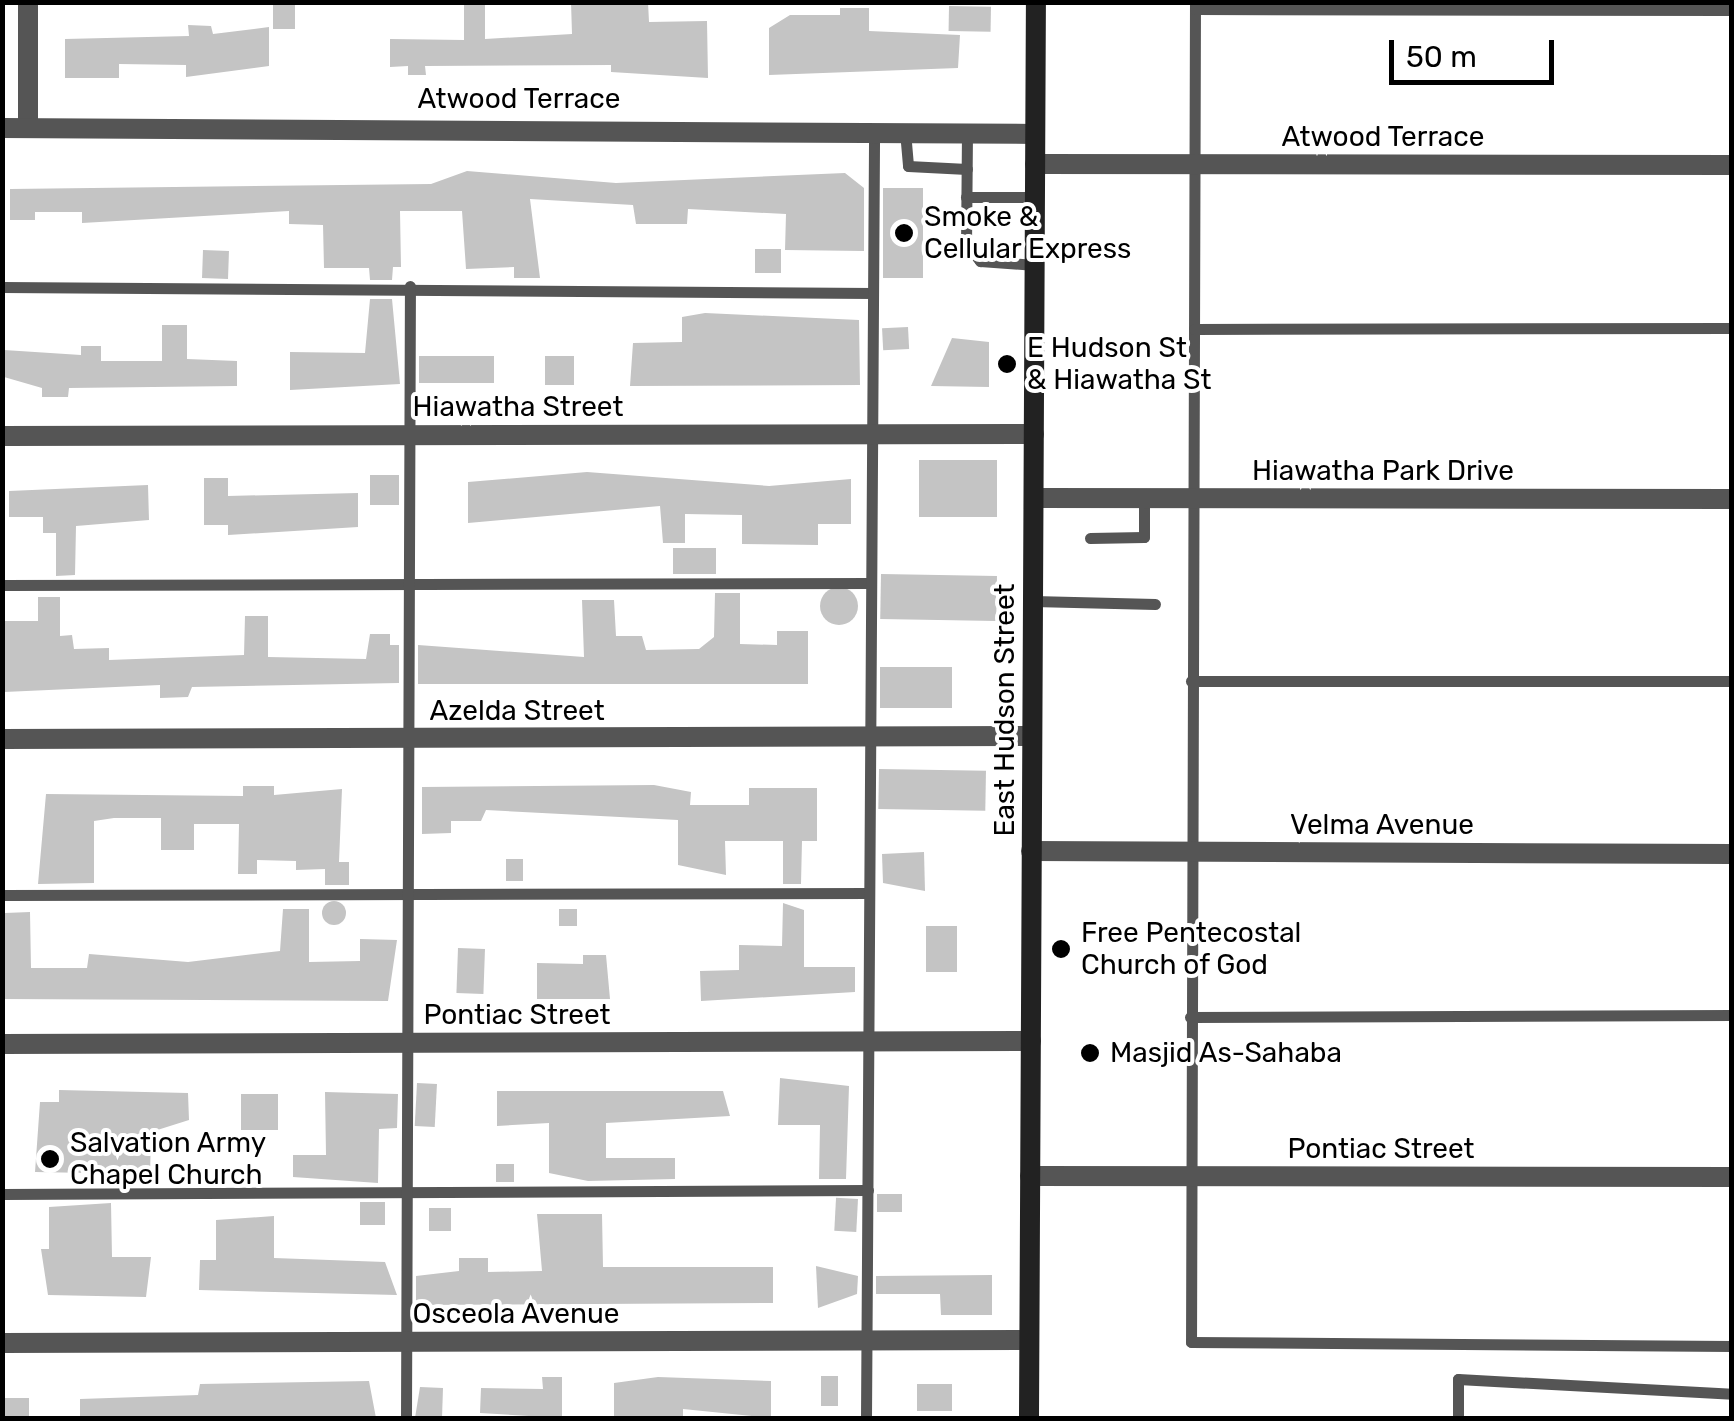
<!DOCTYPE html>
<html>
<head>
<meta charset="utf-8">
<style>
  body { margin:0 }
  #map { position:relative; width:1734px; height:1421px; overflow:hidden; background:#fff; font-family:Rubik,sans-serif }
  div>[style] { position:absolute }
  .building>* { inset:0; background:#c4c4c4; transform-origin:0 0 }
  .round { border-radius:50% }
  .lane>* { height:11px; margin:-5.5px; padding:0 5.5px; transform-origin:5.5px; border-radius:5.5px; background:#555 }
  .street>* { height:20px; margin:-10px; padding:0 10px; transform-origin:10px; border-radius:10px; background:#555 }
  .secondary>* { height:20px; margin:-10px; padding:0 10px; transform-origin:10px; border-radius:10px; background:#222 }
  .dots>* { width:28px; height:28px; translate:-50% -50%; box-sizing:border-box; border:5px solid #fff; border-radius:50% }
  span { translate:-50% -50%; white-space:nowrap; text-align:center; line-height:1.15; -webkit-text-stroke:8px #fff; paint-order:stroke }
  .street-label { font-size:28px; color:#000 }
  .poi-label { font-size:28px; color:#000 }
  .left { translate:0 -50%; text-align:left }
  .frame { position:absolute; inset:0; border:5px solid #000; pointer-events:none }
  .scale { position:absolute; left:1389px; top:40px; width:165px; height:45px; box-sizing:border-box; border:5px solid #000; border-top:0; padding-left:12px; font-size:30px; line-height:35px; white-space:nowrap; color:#000; -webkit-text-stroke:8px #fff; paint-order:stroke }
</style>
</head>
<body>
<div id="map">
  <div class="building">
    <div style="left:273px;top:2px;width:22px;height:27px"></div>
    <div style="clip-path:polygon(464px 2px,485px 2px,485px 39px,572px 34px,571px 2px,648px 2px,649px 22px,707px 21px,708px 78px,611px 72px,611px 65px,425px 66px,426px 75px,408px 75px,408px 66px,390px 67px,390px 39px,464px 40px)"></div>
    <div style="left:949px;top:6px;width:42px;height:25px;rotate:1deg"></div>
    <div style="clip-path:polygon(840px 8px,869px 8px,869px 31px,960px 35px,958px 68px,769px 75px,769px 28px,790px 15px,840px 15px)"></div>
    <div style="clip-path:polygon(188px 25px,211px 26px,213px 34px,269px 27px,269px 66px,186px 77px,186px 65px,119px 64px,119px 78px,65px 78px,65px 39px,189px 36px)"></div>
    <div style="clip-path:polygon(467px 171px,616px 183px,845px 173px,864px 188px,864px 251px,785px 250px,786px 214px,688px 209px,687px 224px,636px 224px,633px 205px,530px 199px,540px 278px,514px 278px,514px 267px,466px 269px,462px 211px,400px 211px,401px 267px,393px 267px,392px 280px,370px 280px,369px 268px,324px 268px,323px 225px,289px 224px,289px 211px,82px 223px,82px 212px,35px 212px,35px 220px,10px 220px,10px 189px,431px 184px)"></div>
    <div style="left:883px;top:188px;width:40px;height:90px"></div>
    <div style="left:755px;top:249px;width:26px;height:24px"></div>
    <div style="left:203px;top:250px;width:26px;height:28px;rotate:2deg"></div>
    <div style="clip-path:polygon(370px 299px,392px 299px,400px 384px,290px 390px,290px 352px,365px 353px)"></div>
    <div style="clip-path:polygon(705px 313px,859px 320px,860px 385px,630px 386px,633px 343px,682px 342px,682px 317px)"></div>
    <div style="clip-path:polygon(162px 325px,187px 325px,187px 359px,237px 361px,237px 386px,69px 388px,68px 397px,42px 397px,42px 388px,4px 377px,4px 350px,81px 355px,81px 346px,101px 346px,101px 361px,162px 361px)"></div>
    <div style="left:908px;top:327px;width:22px;height:26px;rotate:87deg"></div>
    <div style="clip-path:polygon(952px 338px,989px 342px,989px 387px,931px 386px)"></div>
    <div style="left:494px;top:356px;width:27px;height:75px;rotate:90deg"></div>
    <div style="left:545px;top:356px;width:29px;height:29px"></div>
    <div style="left:919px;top:460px;width:78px;height:57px"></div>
    <div style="clip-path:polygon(587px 472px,769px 486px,851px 479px,851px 524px,818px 524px,818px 545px,742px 544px,742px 515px,685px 514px,685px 543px,663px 543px,660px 506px,468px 523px,468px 482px)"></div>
    <div style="left:399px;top:475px;width:30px;height:29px;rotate:90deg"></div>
    <div style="clip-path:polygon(204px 478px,228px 478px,228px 496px,358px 493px,358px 527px,228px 535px,228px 525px,204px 525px)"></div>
    <div style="clip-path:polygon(148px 485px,149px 520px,76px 526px,75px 575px,56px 576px,56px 533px,43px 533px,43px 517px,9px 517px,9px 491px)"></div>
    <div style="left:716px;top:548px;width:26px;height:43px;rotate:90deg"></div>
    <div style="left:881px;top:574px;width:116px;height:45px;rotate:1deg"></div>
    <div class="round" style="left:820px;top:587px;width:38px;height:38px"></div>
    <div style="clip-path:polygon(715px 593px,740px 593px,740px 644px,777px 645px,777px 631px,808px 631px,808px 684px,418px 684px,418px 645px,584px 657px,582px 600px,614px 600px,616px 636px,642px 636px,646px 650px,699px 649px,714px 637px)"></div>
    <div style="clip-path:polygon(38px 597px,60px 597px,60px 636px,72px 635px,74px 649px,109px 648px,109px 660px,244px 655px,245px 616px,268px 616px,268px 657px,366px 659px,370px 634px,390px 634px,390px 645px,399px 645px,399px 683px,192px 687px,188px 697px,160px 698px,160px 685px,4px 692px,4px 621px,38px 621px)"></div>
    <div style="left:880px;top:667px;width:72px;height:41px"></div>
    <div style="left:879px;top:769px;width:107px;height:40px;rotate:1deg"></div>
    <div style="clip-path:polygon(654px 785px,691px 792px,690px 805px,749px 805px,749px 788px,817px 788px,817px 841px,802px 841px,801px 884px,783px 884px,783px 841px,725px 841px,726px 875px,678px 865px,678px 820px,486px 810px,481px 821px,451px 821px,451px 833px,422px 834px,422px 787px)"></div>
    <div style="clip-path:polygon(243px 786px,274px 786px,274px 795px,342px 789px,339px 862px,349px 862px,349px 885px,325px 885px,325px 869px,296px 870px,296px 861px,257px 860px,257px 874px,238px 874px,239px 824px,194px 824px,194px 850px,161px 850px,161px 818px,114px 818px,94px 821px,94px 883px,38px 884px,46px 794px,243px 796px)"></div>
    <div style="clip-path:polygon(924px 852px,925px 891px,883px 883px,882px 854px)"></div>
    <div style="left:506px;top:859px;width:17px;height:22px"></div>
    <div class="round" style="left:322px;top:901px;width:24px;height:24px"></div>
    <div style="clip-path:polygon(783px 903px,804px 910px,804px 967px,855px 967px,855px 992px,701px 1001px,700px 971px,739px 970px,739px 945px,782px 946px)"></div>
    <div style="clip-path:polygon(283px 909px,309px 909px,309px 962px,360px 961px,360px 939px,397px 940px,388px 1001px,2px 999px,5px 913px,30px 912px,31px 968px,87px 968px,89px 954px,188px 962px,280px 951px)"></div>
    <div style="left:559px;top:909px;width:18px;height:17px"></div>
    <div style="left:926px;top:926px;width:31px;height:46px"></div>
    <div style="left:458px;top:948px;width:27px;height:45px;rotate:2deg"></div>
    <div style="clip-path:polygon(583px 955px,606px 955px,610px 999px,537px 999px,537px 963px,583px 964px)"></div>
    <div style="clip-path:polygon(780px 1078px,849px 1086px,846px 1179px,819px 1179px,820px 1125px,778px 1125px)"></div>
    <div style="left:417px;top:1083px;width:20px;height:43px;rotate:3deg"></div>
    <div style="clip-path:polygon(59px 1090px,188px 1093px,189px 1120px,151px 1132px,150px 1179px,89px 1184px,89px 1173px,35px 1172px,40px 1102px,59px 1102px)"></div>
    <div style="clip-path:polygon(497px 1091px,723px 1091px,730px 1116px,606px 1123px,606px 1158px,675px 1158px,675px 1179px,588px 1181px,549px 1173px,549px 1123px,497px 1126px)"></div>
    <div style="clip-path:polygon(325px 1092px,398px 1094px,397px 1128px,379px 1129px,378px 1183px,293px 1177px,293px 1155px,326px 1155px)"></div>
    <div style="left:241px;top:1094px;width:37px;height:36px"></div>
    <div style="left:496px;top:1164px;width:18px;height:18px"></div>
    <div style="left:877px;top:1194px;width:25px;height:18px"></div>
    <div style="left:858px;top:1199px;width:33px;height:22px;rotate:93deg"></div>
    <div style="left:360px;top:1202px;width:25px;height:23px"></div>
    <div style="clip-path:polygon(111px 1203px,112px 1257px,151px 1257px,146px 1297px,48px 1295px,41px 1249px,49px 1249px,49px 1207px)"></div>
    <div style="left:429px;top:1208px;width:22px;height:23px"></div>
    <div style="clip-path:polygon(537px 1214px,602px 1214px,603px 1267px,773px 1267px,773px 1303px,416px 1305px,416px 1276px,459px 1271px,459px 1258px,488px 1258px,488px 1272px,542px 1271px)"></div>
    <div style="clip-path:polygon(274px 1216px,274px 1258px,385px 1262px,397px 1295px,199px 1290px,200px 1260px,216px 1260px,216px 1220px)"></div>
    <div style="clip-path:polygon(816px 1266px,858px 1276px,857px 1294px,818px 1308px)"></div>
    <div style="clip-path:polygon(992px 1275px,992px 1315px,941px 1315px,940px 1294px,876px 1294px,876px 1276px)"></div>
    <div style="left:821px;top:1376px;width:17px;height:30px"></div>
    <div style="clip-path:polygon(542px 1377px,562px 1377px,562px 1418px,480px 1413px,481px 1388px,543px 1389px)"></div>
    <div style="clip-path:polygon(658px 1377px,771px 1381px,771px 1418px,683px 1409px,683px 1418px,614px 1418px,614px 1383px)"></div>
    <div style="clip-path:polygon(200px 1384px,369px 1381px,376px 1418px,80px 1418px,80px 1399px,198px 1395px)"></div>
    <div style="left:917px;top:1384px;width:35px;height:27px"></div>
    <div style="clip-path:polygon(420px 1387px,443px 1388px,442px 1418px,415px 1418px)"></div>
    <div style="left:5px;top:1398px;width:24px;height:20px"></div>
  </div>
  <div class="lane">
    <div style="left:1195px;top:2px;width:1340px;rotate:90.17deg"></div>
    <div style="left:1191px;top:1342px;width:541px;rotate:0.42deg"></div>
    <div style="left:1195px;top:9px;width:537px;rotate:0.11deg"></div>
    <div style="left:905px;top:131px;width:35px;rotate:85deg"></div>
    <div style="left:908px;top:166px;width:59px;rotate:2.9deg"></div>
    <div style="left:967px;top:132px;width:111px;rotate:90.5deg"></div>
    <div style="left:966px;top:243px;width:23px;rotate:52deg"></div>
    <div style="left:980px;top:261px;width:55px;rotate:4.2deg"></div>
    <div style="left:966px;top:197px;width:69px"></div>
    <div style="left:2px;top:287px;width:871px;rotate:0.39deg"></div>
    <div style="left:1194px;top:329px;width:538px;rotate:-0.11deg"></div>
    <div style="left:1090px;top:538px;width:54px;rotate:-1.1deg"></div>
    <div style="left:1144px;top:537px;width:39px;rotate:-90deg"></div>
    <div style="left:2px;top:585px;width:869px;rotate:-0.13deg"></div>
    <div style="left:1033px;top:601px;width:122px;rotate:1.4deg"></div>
    <div style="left:1191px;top:681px;width:541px"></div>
    <div style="left:2px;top:895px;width:867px;rotate:-0.13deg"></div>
    <div style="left:1190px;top:1017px;width:542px;rotate:-0.21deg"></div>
    <div style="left:2px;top:1194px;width:866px;rotate:-0.26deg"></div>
    <div style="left:406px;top:1418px;width:1132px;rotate:-89.8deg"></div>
    <div style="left:866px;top:1418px;width:1287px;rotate:-89.64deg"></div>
    <div style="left:1458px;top:1418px;width:39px;rotate:-90deg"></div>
    <div style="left:1458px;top:1379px;width:274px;rotate:3.1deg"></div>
  </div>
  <div class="street">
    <div style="left:28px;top:2px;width:126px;rotate:90deg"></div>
    <div style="left:2px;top:128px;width:1033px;rotate:0.33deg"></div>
    <div style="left:1035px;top:164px;width:697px;rotate:0.08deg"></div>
    <div style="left:2px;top:436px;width:1032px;rotate:-0.11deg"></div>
    <div style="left:1034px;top:498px;width:698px;rotate:0.08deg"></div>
    <div style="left:2px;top:739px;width:1030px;rotate:-0.17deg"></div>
    <div style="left:1031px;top:851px;width:701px;rotate:0.25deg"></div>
    <div style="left:2px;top:1044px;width:1029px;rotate:-0.17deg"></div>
    <div style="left:1030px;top:1176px;width:702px;rotate:0.08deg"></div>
    <div style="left:2px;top:1343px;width:1027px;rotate:-0.17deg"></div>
  </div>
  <div class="secondary">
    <div style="left:1029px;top:1418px;width:1416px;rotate:-89.72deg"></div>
  </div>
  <div class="dots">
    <div style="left:904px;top:233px;background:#000"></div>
    <div style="left:1007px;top:364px;background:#000"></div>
    <div style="left:1061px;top:949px;background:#000"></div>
    <div style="left:1090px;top:1053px;background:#000"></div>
    <div style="left:50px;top:1159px;background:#000"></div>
  </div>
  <div class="street-label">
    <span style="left:519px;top:99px">Atwood Terrace</span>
    <span style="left:1383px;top:137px">Atwood Terrace</span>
    <span style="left:518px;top:407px">Hiawatha Street</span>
    <span style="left:1383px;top:471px">Hiawatha Park Drive</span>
    <span style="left:1005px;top:710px;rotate:-90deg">East Hudson Street</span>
    <span style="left:517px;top:711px">Azelda Street</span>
    <span style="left:1382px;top:825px">Velma Avenue</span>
    <span style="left:517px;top:1015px">Pontiac Street</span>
    <span style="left:1381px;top:1149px">Pontiac Street</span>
    <span style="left:516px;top:1314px">Osceola Avenue</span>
  </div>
  <div class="poi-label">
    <span class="left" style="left:924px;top:233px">Smoke &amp;<br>Cellular Express</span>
    <span class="left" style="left:1027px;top:364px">E Hudson St<br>&amp; Hiawatha St</span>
    <span class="left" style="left:1081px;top:949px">Free Pentecostal<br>Church of God</span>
    <span class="left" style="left:1110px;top:1053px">Masjid As-Sahaba</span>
    <span class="left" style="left:70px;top:1159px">Salvation Army<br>Chapel Church</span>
  </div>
  <div class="frame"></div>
  <div class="scale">50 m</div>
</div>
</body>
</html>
